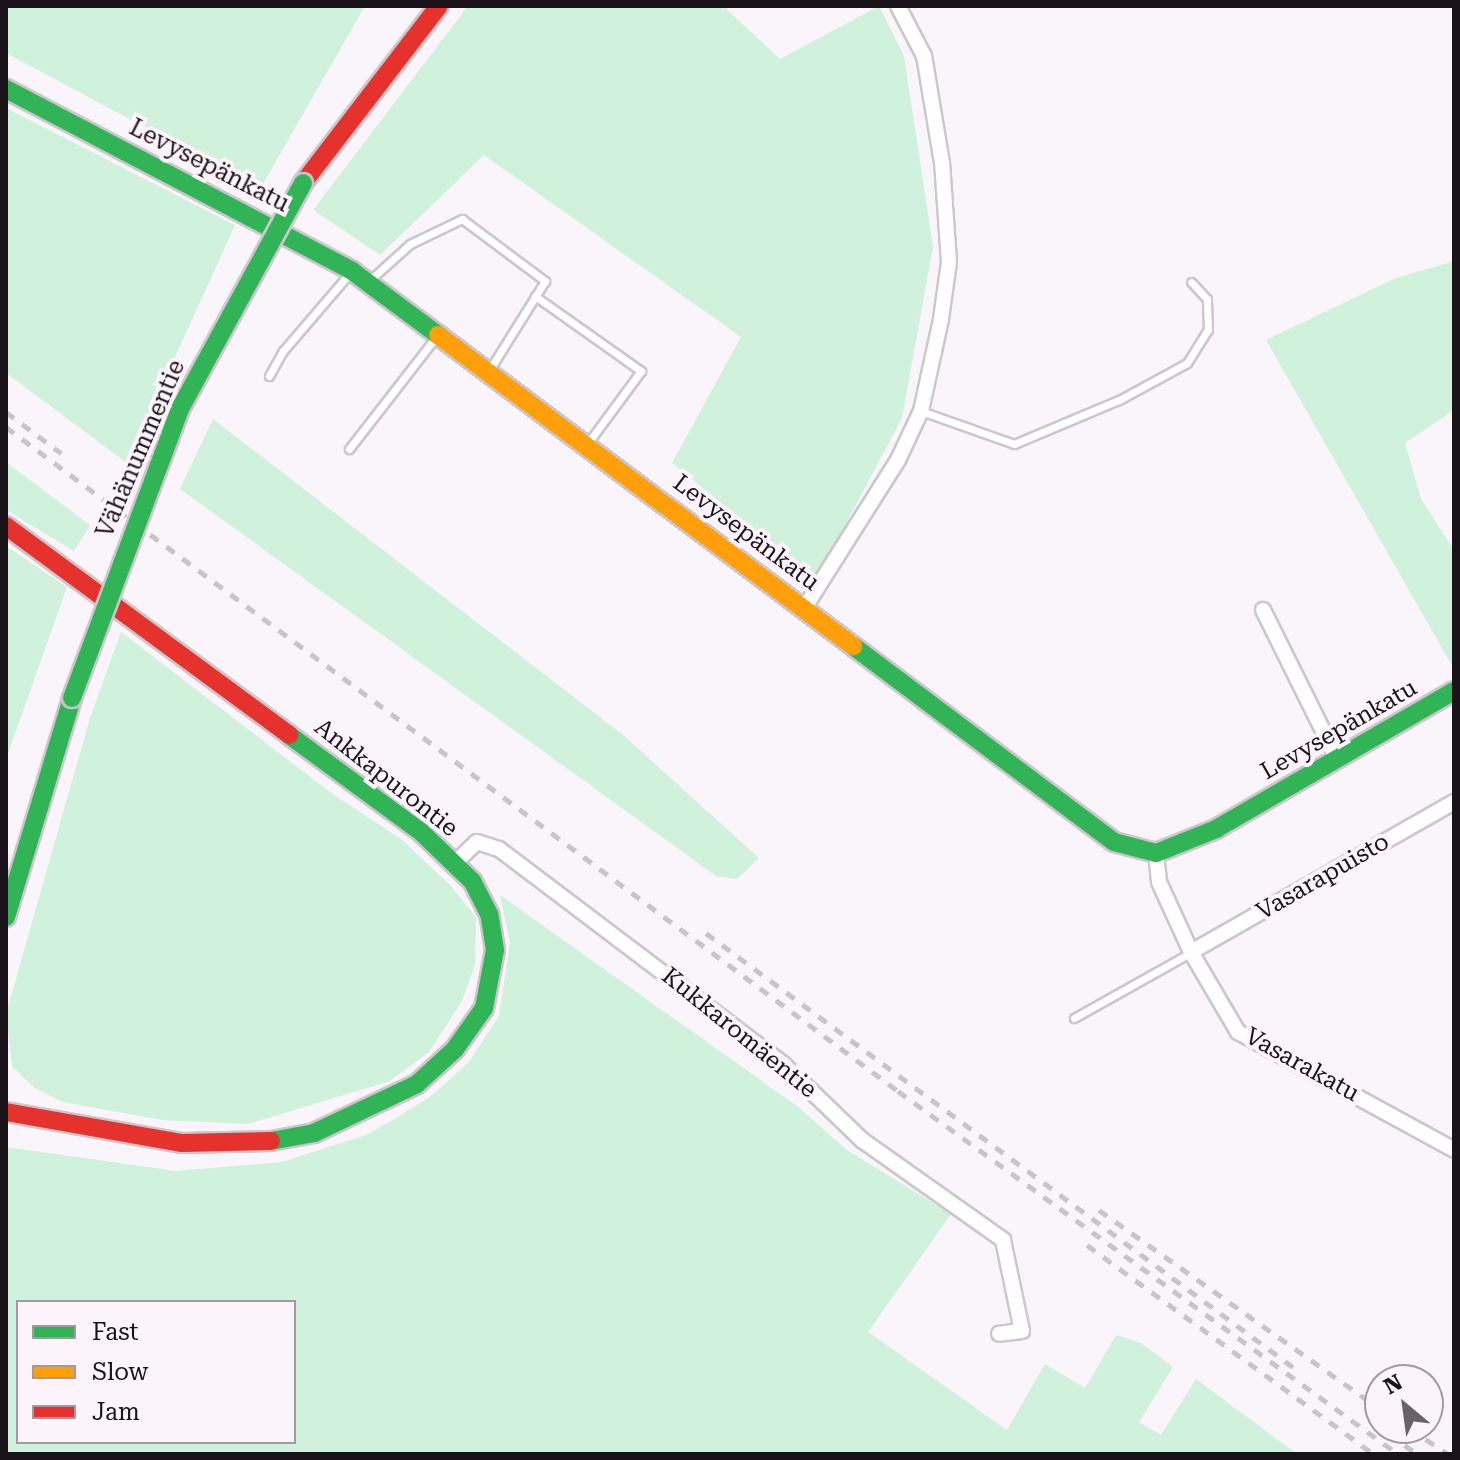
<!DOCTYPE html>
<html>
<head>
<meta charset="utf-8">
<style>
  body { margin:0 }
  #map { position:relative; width:1460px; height:1460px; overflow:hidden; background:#faf5fa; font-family:"Roboto Serif",serif }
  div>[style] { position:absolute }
  .green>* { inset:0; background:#d0f1db }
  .roads { filter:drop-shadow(2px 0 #cdc7cd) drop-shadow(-2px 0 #cdc7cd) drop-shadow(0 2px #cdc7cd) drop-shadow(0 -2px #cdc7cd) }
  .lane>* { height:7px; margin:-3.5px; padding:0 3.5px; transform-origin:3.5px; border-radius:3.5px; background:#fefefe }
  .street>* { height:14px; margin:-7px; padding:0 7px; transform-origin:7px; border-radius:7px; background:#fefefe }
  .fast>* { height:18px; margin:-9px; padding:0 9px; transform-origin:9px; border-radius:9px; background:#30b455 }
  .slow>* { height:18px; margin:-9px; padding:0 9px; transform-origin:9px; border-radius:9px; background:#ff9f0a }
  .jam>* { height:18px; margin:-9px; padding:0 9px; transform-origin:9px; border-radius:9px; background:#e5322d }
  .rail>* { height:5px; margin-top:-2.5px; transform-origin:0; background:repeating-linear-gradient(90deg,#c7c5c6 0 10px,transparent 0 20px) }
  .bridges { filter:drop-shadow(2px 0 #cdc7cd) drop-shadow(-2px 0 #cdc7cd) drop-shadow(0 2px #cdc7cd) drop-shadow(0 -2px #cdc7cd) }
  .fast-bridge>* { height:18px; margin:-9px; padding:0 9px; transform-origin:9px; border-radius:9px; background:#30b455 }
  span { translate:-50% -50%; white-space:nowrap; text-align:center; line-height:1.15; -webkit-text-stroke:8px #fcf3fb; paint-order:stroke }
  .street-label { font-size:24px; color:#1b131a }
  .frame { position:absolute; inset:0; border:8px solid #1b131a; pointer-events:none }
  .legend { position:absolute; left:16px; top:1300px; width:280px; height:144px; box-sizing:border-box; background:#fcf3fb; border:2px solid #a299a1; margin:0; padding:10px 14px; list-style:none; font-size:24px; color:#1b131a }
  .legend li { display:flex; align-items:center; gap:16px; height:40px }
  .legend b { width:40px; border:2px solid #a299a1 }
  .north { position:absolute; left:1364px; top:1364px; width:80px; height:80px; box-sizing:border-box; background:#fcf3fb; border:2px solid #a299a1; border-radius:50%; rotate:331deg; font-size:22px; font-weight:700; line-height:32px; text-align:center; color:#1b131a }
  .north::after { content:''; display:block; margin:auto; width:28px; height:36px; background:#696268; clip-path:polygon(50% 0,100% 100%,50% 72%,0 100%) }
</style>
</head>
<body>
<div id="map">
  <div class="green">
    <div style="clip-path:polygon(6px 6px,365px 6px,260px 189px,6px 53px)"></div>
    <div style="clip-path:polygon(468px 6px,723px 6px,780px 59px,879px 6px,904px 56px,933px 247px,902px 418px,816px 580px,672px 463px,741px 337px,484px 155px,380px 255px,313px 210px)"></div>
    <div style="clip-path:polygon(6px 108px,235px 225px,127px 463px,6px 373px)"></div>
    <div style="clip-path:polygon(1454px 261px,1454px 410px,1405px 443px,1421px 499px,1454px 550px,1454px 669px,1266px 340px,1396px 278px)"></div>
    <div style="clip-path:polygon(213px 419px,623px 735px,759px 858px,737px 879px,716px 876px,180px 489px)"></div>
    <div style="clip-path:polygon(6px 462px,90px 525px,74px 551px,6px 510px)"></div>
    <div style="clip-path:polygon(6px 546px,67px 587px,6px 759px)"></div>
    <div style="clip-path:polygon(121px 632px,334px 795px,401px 839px,450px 885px,476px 917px,475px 965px,462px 1001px,429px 1052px,390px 1081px,248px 1124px,162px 1120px,63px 1102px,35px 1088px,12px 1067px,6px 1014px,90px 718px)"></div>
    <div style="clip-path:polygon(evenodd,500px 895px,797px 1106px,847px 1150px,951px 1214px,868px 1332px,1007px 1430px,1045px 1364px,1085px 1388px,1116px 1335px,1141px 1343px,1173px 1367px,1139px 1422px,1161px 1435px,1196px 1379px,1297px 1454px,6px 1454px,6px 1147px,176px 1171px,282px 1162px,369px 1134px,430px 1097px,469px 1062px,499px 1016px,510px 943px,500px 895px,18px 1302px,294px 1302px,294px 1442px,18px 1442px,18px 1302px)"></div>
  </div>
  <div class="roads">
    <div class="lane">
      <div style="left:370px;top:280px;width:54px;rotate:-42deg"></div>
      <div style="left:410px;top:244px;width:58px;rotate:-25.7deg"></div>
      <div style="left:462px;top:219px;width:104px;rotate:36.8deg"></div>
      <div style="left:545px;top:281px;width:104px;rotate:122deg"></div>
      <div style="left:535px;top:296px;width:130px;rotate:35.3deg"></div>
      <div style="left:641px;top:371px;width:89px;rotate:126.4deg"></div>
      <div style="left:269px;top:376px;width:29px;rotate:-61deg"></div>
      <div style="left:283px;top:351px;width:101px;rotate:-49.4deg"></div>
      <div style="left:921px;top:411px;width:99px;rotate:19.5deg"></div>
      <div style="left:1014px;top:444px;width:116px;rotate:-22.8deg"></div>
      <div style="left:1121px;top:399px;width:75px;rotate:-28.6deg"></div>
      <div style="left:1187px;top:363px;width:39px;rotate:-58deg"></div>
      <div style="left:1208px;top:330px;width:31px;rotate:-92deg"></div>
      <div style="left:1207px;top:299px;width:23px;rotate:-133deg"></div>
      <div style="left:349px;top:449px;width:142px;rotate:-52.2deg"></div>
      <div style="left:1074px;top:1018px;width:133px;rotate:-29.3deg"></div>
    </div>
    <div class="street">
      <div style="left:805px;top:607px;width:174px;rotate:-57.7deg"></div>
      <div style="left:898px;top:460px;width:54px;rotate:-64.9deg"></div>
      <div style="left:921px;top:411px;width:94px;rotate:-77.7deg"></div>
      <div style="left:941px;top:319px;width:58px;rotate:-82deg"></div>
      <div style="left:949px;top:262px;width:99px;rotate:-94deg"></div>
      <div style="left:942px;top:163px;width:109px;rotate:-99.5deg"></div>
      <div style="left:924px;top:56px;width:56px;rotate:-117.5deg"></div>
      <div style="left:1263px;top:610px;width:166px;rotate:63.6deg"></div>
      <div style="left:1156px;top:853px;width:29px;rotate:84deg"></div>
      <div style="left:1159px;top:882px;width:77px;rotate:65.4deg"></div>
      <div style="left:1191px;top:952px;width:93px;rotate:59.6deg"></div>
      <div style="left:1238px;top:1032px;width:246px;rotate:28.6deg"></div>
      <div style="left:455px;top:863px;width:30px;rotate:-44deg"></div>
      <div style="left:477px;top:842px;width:23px;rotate:18deg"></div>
      <div style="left:499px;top:849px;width:356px;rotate:37.1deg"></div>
      <div style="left:783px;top:1064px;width:110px;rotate:43.9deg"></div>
      <div style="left:862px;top:1140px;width:173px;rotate:35.3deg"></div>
      <div style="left:1003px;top:1240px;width:93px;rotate:78.2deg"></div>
      <div style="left:1022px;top:1331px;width:23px;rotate:173deg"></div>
      <div style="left:1191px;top:952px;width:303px;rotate:-29.7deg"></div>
    </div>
    <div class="fast">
      <div style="left:6px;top:89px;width:391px;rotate:27.7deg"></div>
      <div style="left:352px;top:271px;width:107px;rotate:36.7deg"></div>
      <div style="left:853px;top:646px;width:326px;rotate:36.9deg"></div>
      <div style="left:1114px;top:842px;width:43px;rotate:14.7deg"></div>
      <div style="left:1156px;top:853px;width:65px;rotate:-21.8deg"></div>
      <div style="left:1216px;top:829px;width:275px;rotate:-30.1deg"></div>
      <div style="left:6px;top:917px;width:229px;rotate:-73.2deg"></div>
      <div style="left:271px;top:1141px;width:44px;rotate:-10.5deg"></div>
      <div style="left:314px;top:1133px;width:114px;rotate:-25.4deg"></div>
      <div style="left:417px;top:1084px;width:52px;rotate:-42.6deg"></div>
      <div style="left:455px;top:1049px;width:50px;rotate:-54.7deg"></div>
      <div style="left:484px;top:1008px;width:59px;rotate:-79.3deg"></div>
      <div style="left:495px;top:950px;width:36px;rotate:-99deg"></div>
      <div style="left:489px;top:914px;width:37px;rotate:-117deg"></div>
      <div style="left:472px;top:881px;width:71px;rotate:-136.1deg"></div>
      <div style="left:421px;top:832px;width:164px;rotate:-143.7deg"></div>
    </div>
    <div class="slow">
      <div style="left:438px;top:335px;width:519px;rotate:36.85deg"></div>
    </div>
    <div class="jam">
      <div style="left:303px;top:183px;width:223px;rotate:-52.5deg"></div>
      <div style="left:6px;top:526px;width:352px;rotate:36.4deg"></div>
      <div style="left:6px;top:1112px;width:179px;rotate:10deg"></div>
      <div style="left:182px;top:1143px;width:89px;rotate:-1.3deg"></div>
    </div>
  </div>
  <div class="rail">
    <div style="left:6px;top:412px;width:69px;rotate:36.7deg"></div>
    <div style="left:6px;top:427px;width:1112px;rotate:36.66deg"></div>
    <div style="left:898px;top:1091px;width:618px;rotate:35.98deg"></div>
    <div style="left:706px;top:933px;width:740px;rotate:36.48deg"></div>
    <div style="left:1099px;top:1210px;width:344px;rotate:35.3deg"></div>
    <div style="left:1087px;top:1245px;width:355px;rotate:36.1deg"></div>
    <div style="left:1409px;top:1428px;width:47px;rotate:33.7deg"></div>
    <div style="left:1388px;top:1434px;width:36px;rotate:34deg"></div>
  </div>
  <div class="bridges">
    <div class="fast-bridge">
      <div style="left:72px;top:698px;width:311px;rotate:-69.5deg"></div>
      <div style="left:181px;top:407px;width:255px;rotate:-61.4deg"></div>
    </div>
  </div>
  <div class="street-label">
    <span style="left:209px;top:166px;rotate:27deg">Levysepänkatu</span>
    <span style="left:141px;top:449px;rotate:-67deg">Vähänummentie</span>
    <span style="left:746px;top:533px;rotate:37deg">Levysepänkatu</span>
    <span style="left:1339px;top:730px;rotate:-30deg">Levysepänkatu</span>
    <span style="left:386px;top:778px;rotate:38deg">Ankkapurontie</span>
    <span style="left:1323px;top:877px;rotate:-30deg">Vasarapuisto</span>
    <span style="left:739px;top:1033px;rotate:39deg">Kukkaromäentie</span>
    <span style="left:1302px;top:1065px;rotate:29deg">Vasarakatu</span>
  </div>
  <div class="frame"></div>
  <ul class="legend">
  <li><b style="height:10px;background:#30b455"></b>Fast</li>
  <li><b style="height:10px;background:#ff9f0a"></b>Slow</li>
  <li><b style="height:10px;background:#e5322d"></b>Jam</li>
  </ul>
  <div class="north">N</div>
</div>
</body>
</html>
